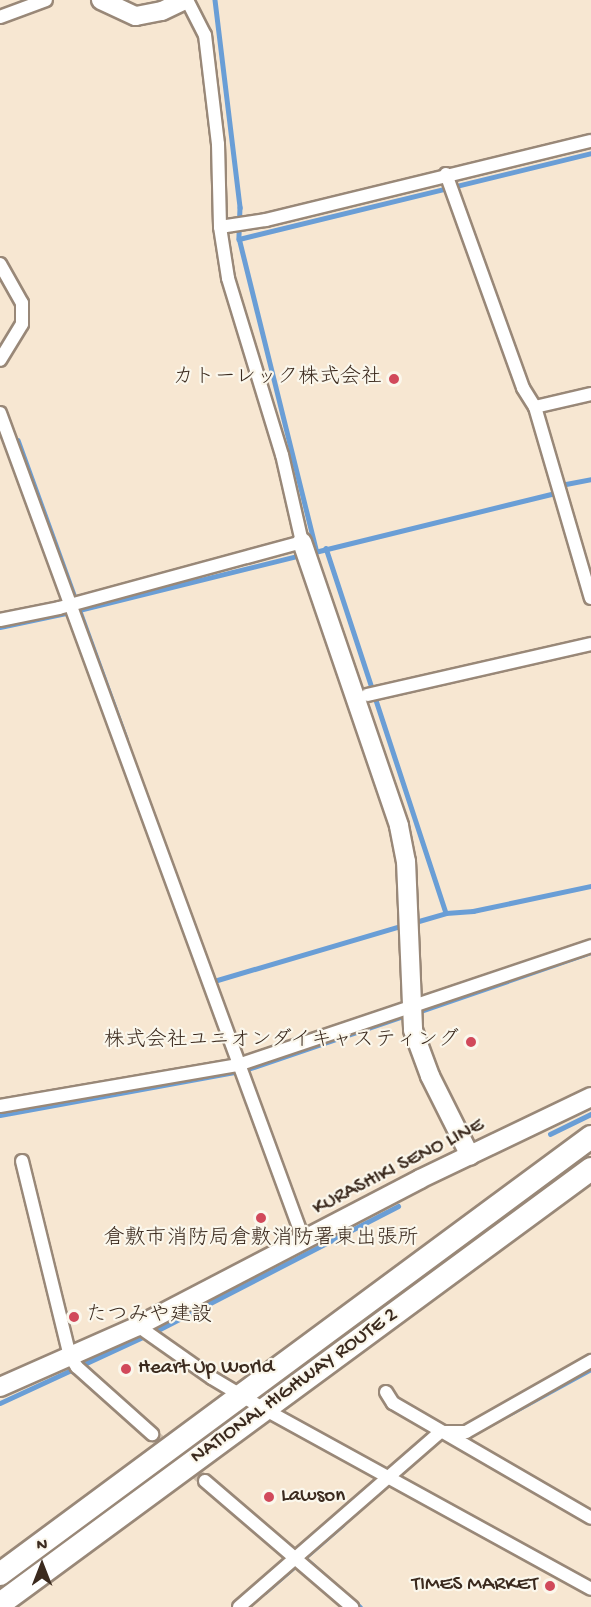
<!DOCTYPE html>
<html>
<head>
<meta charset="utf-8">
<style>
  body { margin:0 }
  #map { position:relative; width:591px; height:1607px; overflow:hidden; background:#f7e7d2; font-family:"Gochi Hand","Klee One",sans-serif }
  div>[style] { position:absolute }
  .stream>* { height:4.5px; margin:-2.25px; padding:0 2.25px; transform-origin:2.25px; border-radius:2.25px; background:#6a9ed6 }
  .street-tunnel>* { height:12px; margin-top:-6px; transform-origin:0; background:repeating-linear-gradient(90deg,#d1c1ae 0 12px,transparent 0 18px) }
  .roads { filter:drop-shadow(2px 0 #998878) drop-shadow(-2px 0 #998878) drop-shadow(0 2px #998878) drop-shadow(0 -2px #998878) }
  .street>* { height:12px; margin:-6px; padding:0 6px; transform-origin:6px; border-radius:6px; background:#fff }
  .secondary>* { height:18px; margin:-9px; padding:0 9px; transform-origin:9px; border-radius:9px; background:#fff }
  .highway>* { height:22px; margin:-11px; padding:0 11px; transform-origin:11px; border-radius:11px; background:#fff }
  .dots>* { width:16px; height:16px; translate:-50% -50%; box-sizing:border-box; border:3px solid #fbf7ec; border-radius:50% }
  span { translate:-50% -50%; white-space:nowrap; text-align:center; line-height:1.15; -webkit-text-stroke:4.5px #fbf7ec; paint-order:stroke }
  .poi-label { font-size:21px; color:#3b2a1e }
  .right { translate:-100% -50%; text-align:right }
  .left { translate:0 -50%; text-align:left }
  .street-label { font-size:21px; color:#3b2a1e }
  .north { position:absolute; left:12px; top:1535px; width:60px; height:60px; -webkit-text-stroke:4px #fbf7ec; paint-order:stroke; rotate:0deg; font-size:16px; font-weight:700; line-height:24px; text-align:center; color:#3b2a1e }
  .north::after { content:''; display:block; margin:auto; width:21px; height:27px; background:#3b2a1e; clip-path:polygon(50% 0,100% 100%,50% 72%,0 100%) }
</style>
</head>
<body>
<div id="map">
  <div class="stream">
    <div style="left:215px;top:0;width:209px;rotate:83.1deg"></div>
    <div style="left:240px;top:207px;width:32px;rotate:92deg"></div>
    <div style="left:18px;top:440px;width:318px;rotate:70.1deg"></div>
    <div style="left:566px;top:484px;width:25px;rotate:-11deg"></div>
    <div style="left:326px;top:548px;width:384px;rotate:71.8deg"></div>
    <div style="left:316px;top:551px;width:321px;rotate:-103.9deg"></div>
    <div style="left:239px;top:239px;width:362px;rotate:-13.7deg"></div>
    <div style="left:315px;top:552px;width:247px;rotate:-13.8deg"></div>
    <div style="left:79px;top:610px;width:229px;rotate:-13.9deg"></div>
    <div style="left:0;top:627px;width:73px;rotate:-11.9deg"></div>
    <div style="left:412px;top:923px;width:35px;rotate:-16deg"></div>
    <div style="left:446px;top:913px;width:27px;rotate:-4deg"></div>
    <div style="left:473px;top:911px;width:121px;rotate:-12deg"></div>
    <div style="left:214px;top:981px;width:198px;rotate:-16.4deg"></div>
    <div style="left:418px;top:1012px;width:183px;rotate:-19.1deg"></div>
    <div style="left:0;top:1115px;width:249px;rotate:-10.4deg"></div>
    <div style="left:245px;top:1070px;width:171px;rotate:-18.8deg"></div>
    <div style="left:550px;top:1134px;width:46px;rotate:-26deg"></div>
    <div style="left:0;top:1403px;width:174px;rotate:-24.8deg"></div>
    <div style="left:158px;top:1330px;width:270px;rotate:-27.3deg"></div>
    <div style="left:463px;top:1439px;width:146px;rotate:-28.7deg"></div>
    <div style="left:306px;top:1559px;width:45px;rotate:41.4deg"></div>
    <div style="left:265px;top:1592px;width:102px;rotate:-41deg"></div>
    <div style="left:353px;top:1600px;width:10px;rotate:45deg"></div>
  </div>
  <div class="street-tunnel">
    <div style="left:152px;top:1434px;width:71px;rotate:41.6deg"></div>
  </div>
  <div class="roads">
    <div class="street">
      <div style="left:187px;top:0;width:39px;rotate:63deg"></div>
      <div style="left:205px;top:35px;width:110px;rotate:83.2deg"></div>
      <div style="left:218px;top:144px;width:83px;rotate:88.6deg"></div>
      <div style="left:0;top:17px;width:49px;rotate:-20.3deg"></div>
      <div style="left:446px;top:174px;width:227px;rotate:70.2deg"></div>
      <div style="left:523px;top:388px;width:22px;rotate:58deg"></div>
      <div style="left:535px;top:407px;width:199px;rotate:73.7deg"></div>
      <div style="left:0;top:264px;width:45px;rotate:60.6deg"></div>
      <div style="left:22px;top:303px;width:21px;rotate:90deg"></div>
      <div style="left:22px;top:324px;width:42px;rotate:121.4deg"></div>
      <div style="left:535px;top:407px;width:57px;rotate:-13.1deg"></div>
      <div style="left:0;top:413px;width:882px;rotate:69.84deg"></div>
      <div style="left:0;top:620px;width:60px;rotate:-11.5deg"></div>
      <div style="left:59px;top:608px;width:252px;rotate:-15.2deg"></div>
      <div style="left:302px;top:542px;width:89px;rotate:-102.9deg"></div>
      <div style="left:282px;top:455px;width:185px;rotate:-107deg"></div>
      <div style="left:228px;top:278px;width:52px;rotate:-98.9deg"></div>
      <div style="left:220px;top:227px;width:47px;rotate:-8.7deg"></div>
      <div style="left:266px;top:220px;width:334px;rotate:-13.7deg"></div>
      <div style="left:367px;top:695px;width:230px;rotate:-12.8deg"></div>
      <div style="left:0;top:1106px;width:242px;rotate:-9.8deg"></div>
      <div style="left:238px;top:1065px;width:373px;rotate:-18.6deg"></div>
      <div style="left:22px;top:1161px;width:201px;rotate:76.2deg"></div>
      <div style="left:70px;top:1356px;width:13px;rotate:58deg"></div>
      <div style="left:77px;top:1367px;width:101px;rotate:41.8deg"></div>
      <div style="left:138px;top:1326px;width:90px;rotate:35.1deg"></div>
      <div style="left:212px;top:1378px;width:61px;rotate:30.8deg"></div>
      <div style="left:264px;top:1409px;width:373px;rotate:28.8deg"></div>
      <div style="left:386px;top:1392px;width:13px;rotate:58deg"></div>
      <div style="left:393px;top:1403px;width:229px;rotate:30.1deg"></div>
      <div style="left:205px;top:1481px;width:194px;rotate:40.6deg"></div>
      <div style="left:239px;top:1607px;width:267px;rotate:-41deg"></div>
      <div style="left:440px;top:1432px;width:26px"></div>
      <div style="left:466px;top:1432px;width:144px;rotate:-29.6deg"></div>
    </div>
    <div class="secondary">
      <div style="left:101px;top:0;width:38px;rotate:25deg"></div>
      <div style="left:136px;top:16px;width:26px;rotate:-11deg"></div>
      <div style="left:162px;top:11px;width:25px;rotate:-26deg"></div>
      <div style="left:302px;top:542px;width:300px;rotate:71.1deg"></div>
      <div style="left:399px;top:826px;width:36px;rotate:79deg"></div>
      <div style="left:406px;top:861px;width:169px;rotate:87.6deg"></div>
      <div style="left:413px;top:1030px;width:49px;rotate:69.7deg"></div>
      <div style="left:430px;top:1076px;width:89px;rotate:63.4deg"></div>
      <div style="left:0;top:1387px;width:151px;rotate:-23.8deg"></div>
      <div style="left:138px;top:1326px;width:318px;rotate:-27.5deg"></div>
      <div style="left:420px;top:1179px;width:190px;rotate:-25.6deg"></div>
    </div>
    <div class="highway">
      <div style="left:0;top:1574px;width:735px;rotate:-36.48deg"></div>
      <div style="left:0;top:1604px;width:734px;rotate:-36.35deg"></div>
    </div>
  </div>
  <div class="dots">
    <div style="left:394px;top:379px;background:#d1495b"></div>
    <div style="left:471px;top:1042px;background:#d1495b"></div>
    <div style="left:261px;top:1218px;background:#d1495b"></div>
    <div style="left:74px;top:1317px;background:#d1495b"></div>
    <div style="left:126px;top:1369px;background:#d1495b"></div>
    <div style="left:269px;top:1497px;background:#d1495b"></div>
    <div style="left:550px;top:1586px;background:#d1495b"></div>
  </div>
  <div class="poi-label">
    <span class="right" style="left:382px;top:379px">カトーレック株式会社</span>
    <span class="right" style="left:459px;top:1042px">株式会社ユニオンダイキャスティング</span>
    <span style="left:261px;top:1240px">倉敷市消防局倉敷消防署東出張所</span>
    <span class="left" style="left:86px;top:1317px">たつみや建設</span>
    <span class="left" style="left:138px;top:1369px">Heart Up World</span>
    <span class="left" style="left:281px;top:1497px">Lawson</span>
    <span class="right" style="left:538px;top:1586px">TIMES MARKET</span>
  </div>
  <div class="street-label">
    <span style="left:399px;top:1168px;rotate:-27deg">KURASHIKI SENO LINE</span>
    <span style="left:295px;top:1387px;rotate:-36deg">NATIONAL HIGHWAY ROUTE 2</span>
  </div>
  <div class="north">N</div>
</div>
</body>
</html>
